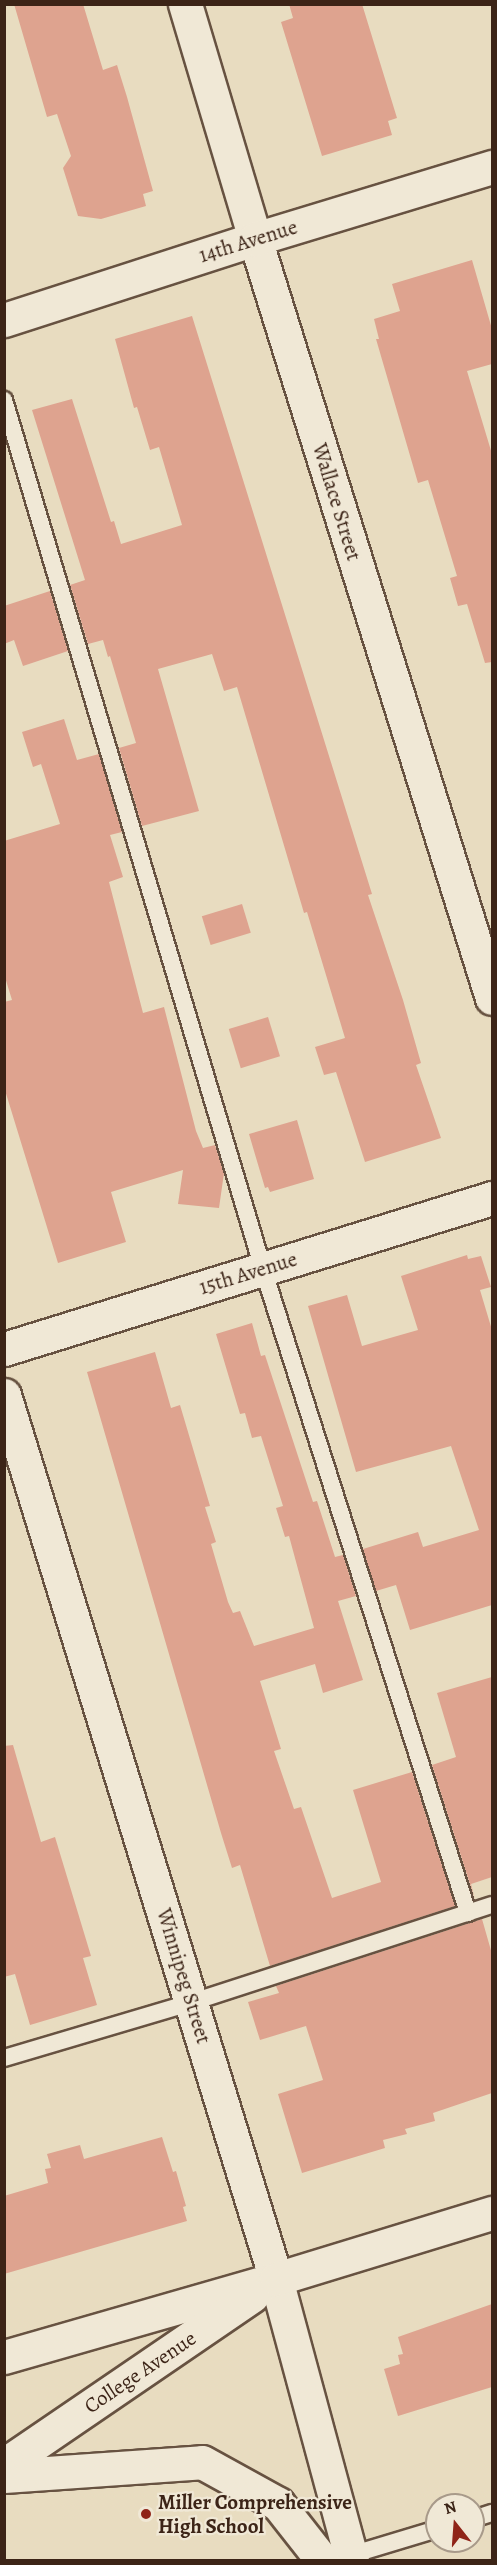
<!DOCTYPE html>
<html>
<head>
<meta charset="utf-8">
<style>
  body { margin:0 }
  #map { position:relative; width:497px; height:2565px; overflow:hidden; background:#e8dcc0; font-family:Alegreya,serif }
  div>[style] { position:absolute }
  .building>* { inset:0; background:#dea38f; transform-origin:0 0 }
  .roads { filter:drop-shadow(2px 0 #675241) drop-shadow(-2px 0 #675241) drop-shadow(0 2px #675241) drop-shadow(0 -2px #675241) }
  .lane>* { height:16px; margin:-8px; padding:0 8px; transform-origin:8px; border-radius:8px; background:#f0e8d6 }
  .street>* { height:33px; margin:-16.5px; padding:0 16.5px; transform-origin:16.5px; border-radius:16.5px; background:#f0e8d6 }
  .secondary>* { height:33px; margin:-16.5px; padding:0 16.5px; transform-origin:16.5px; border-radius:16.5px; background:#f0e8d6 }
  .dots>* { width:16px; height:16px; translate:-50% -50%; box-sizing:border-box; border:3px solid #f0e8d6; border-radius:50% }
  span { translate:-50% -50%; white-space:nowrap; text-align:center; line-height:1.15; -webkit-text-stroke:4.5px #f0e8d6; paint-order:stroke }
  .street-label { font-size:21px; color:#3c2417 }
  .poi-label { font-size:21px; color:#3c2417; font-weight:700 }
  .left { translate:0 -50%; text-align:left }
  .frame { position:absolute; inset:0; border:6px solid #3c2417; pointer-events:none }
  .north { position:absolute; left:425px; top:2493px; width:60px; height:60px; box-sizing:border-box; background:#f0e8d6; border:2px solid #a89a8a; border-radius:50%; rotate:343deg; font-size:16px; font-weight:700; line-height:24px; text-align:center; color:#3c2417 }
  .north::after { content:''; display:block; margin:auto; width:21px; height:27px; background:#8f2418; clip-path:polygon(50% 0,100% 100%,50% 72%,0 100%) }
</style>
</head>
<body>
<div id="map">
  <div class="building">
    <div style="clip-path:polygon(14px 4px,83px 4px,103px 70px,117px 65px,127px 97px,153px 191px,143px 194px,146px 206px,101px 219px,78px 216px,63px 168px,71px 156px,57px 114px,47px 117px)"></div>
    <div style="clip-path:polygon(289px 4px,362px 4px,397px 118px,388px 121px,392px 135px,322px 156px,281px 22px,293px 18px)"></div>
    <div style="clip-path:polygon(472px 260px,492px 329px,492px 364px,467px 371px,492px 454px,492px 662px,485px 663px,467px 604px,458px 606px,450px 578px,457px 576px,428px 480px,418px 483px,376px 339px,379px 339px,374px 319px,400px 311px,392px 284px)"></div>
    <div style="clip-path:polygon(192px 316px,372px 894px,368px 895px,403px 1000px,421px 1063px,416px 1065px,441px 1138px,365px 1162px,336px 1072px,324px 1075px,315px 1047px,345px 1038px,307px 912px,304px 913px,237px 687px,224px 691px,212px 654px,158px 669px,199px 811px,142px 826px,119px 748px,136px 743px,110px 656px,108px 657px,103px 640px,88px 644px,70px 585px,85px 580px,32px 410px,72px 399px,111px 522px,114px 521px,121px 544px,182px 525px,159px 447px,150px 450px,137px 407px,134px 408px,115px 339px)"></div>
    <div style="clip-path:polygon(50px 591px,68px 651px,23px 666px,14px 640px,4px 644px,4px 606px)"></div>
    <div style="clip-path:polygon(64px 719px,77px 760px,99px 754px,122px 832px,110px 835px,123px 877px,109px 882px,143px 1013px,164px 1007px,196px 1131px,203px 1148px,215px 1145px,224px 1173px,219px 1208px,178px 1204px,183px 1170px,111px 1192px,126px 1242px,58px 1263px,4px 1087px,4px 1002px,12px 1000px,4px 974px,4px 841px,60px 824px,41px 764px,33px 767px,22px 732px)"></div>
    <div style="left:242px;top:904px;width:30px;height:42px;rotate:73deg"></div>
    <div style="left:268px;top:1017px;width:41px;height:41px;rotate:73deg"></div>
    <div style="clip-path:polygon(297px 1120px,314px 1179px,270px 1192px,268px 1187px,265px 1188px,249px 1134px)"></div>
    <div style="clip-path:polygon(467px 1255px,468px 1259px,481px 1256px,491px 1287px,480px 1290px,492px 1330px,492px 1605px,410px 1630px,396px 1585px,376px 1591px,363px 1549px,418px 1532px,423px 1547px,479px 1530px,451px 1446px,356px 1472px,308px 1306px,347px 1295px,362px 1346px,418px 1330px,401px 1276px)"></div>
    <div style="clip-path:polygon(252px 1323px,261px 1356px,265px 1355px,313px 1502px,317px 1501px,335px 1557px,343px 1555px,356px 1596px,338px 1601px,363px 1680px,323px 1693px,315px 1664px,260px 1681px,281px 1749px,274px 1751px,294px 1809px,301px 1807px,332px 1898px,381px 1882px,353px 1790px,412px 1772px,455px 1906px,270px 1966px,240px 1865px,232px 1868px,221px 1833px,87px 1372px,155px 1352px,171px 1408px,180px 1405px,210px 1506px,205px 1507px,216px 1542px,211px 1544px,228px 1602px,233px 1613px,240px 1611px,254px 1646px,314px 1628px,289px 1536px,285px 1537px,276px 1508px,283px 1506px,261px 1436px,252px 1438px,245px 1413px,240px 1414px,216px 1334px)"></div>
    <div style="clip-path:polygon(492px 1677px,492px 1877px,471px 1884px,475px 1900px,432px 1765px,456px 1757px,437px 1693px)"></div>
    <div style="clip-path:polygon(13px 1745px,41px 1842px,55px 1837px,91px 1956px,83px 1958px,97px 2005px,30px 2025px,15px 1974px,4px 1977px,4px 1746px)"></div>
    <div style="clip-path:polygon(482px 1919px,492px 1954px,492px 2093px,433px 2113px,435px 2121px,405px 2129px,407px 2134px,383px 2140px,385px 2148px,302px 2173px,278px 2094px,323px 2080px,306px 2026px,260px 2040px,248px 2002px,279px 1993px,276px 1986px)"></div>
    <div style="clip-path:polygon(162px 2137px,173px 2172px,176px 2171px,186px 2206px,183px 2207px,187px 2221px,4px 2274px,4px 2196px,48px 2183px,45px 2169px,51px 2168px,47px 2154px,80px 2145px,84px 2159px)"></div>
    <div style="clip-path:polygon(492px 2304px,492px 2387px,398px 2416px,384px 2369px,400px 2364px,398px 2355px,403px 2354px,398px 2337px)"></div>
  </div>
  <div class="roads">
    <div class="lane">
      <div style="left:4px;top:400px;width:907px;rotate:73.4deg"></div>
      <div style="left:263px;top:1269px;width:676px;rotate:72.34deg"></div>
      <div style="left:4px;top:2058px;width:197px;rotate:-16.5deg"></div>
      <div style="left:193px;top:2002px;width:314px;rotate:-18deg"></div>
      <div style="left:473px;top:2519px;width:20px;rotate:-18deg"></div>
      <div style="left:351px;top:2555px;width:90px;rotate:-16.8deg"></div>
    </div>
    <div class="street">
      <div style="left:185px;top:4px;width:245px;rotate:73.4deg"></div>
      <div style="left:255px;top:239px;width:795px;rotate:72.66deg"></div>
      <div style="left:4px;top:320px;width:264px;rotate:-17.9deg"></div>
      <div style="left:255px;top:239px;width:248px;rotate:-16.9deg"></div>
      <div style="left:4px;top:1349px;width:511px;rotate:-17.19deg"></div>
    </div>
    <div class="secondary">
      <div style="left:4px;top:1395px;width:925px;rotate:72.9deg"></div>
      <div style="left:276px;top:2279px;width:291px;rotate:74.9deg"></div>
      <div style="left:4px;top:2357px;width:283px;rotate:-16deg"></div>
      <div style="left:276px;top:2279px;width:226px;rotate:-17deg"></div>
      <div style="left:4px;top:2465px;width:300px;rotate:-34.3deg"></div>
      <div style="left:4px;top:2476px;width:198px;rotate:-4deg"></div>
      <div style="left:202px;top:2462px;width:87px;rotate:28.9deg"></div>
      <div style="left:278px;top:2504px;width:71px;rotate:51.8deg"></div>
    </div>
  </div>
  <div class="dots">
    <div style="left:146px;top:2514px;background:#8f2418"></div>
  </div>
  <div class="street-label">
    <span style="left:248px;top:241px;rotate:-17deg">14th Avenue</span>
    <span style="left:337px;top:502px;rotate:73deg">Wallace Street</span>
    <span style="left:248px;top:1273px;rotate:-17deg">15th Avenue</span>
    <span style="left:184px;top:1976px;rotate:73deg">Winnipeg Street</span>
    <span style="left:140px;top:2372px;rotate:-34deg">College Avenue</span>
  </div>
  <div class="poi-label">
    <span class="left" style="left:158px;top:2514px">Miller Comprehensive<br>High School</span>
  </div>
  <div class="frame"></div>
  <div class="north">N</div>
</div>
</body>
</html>
